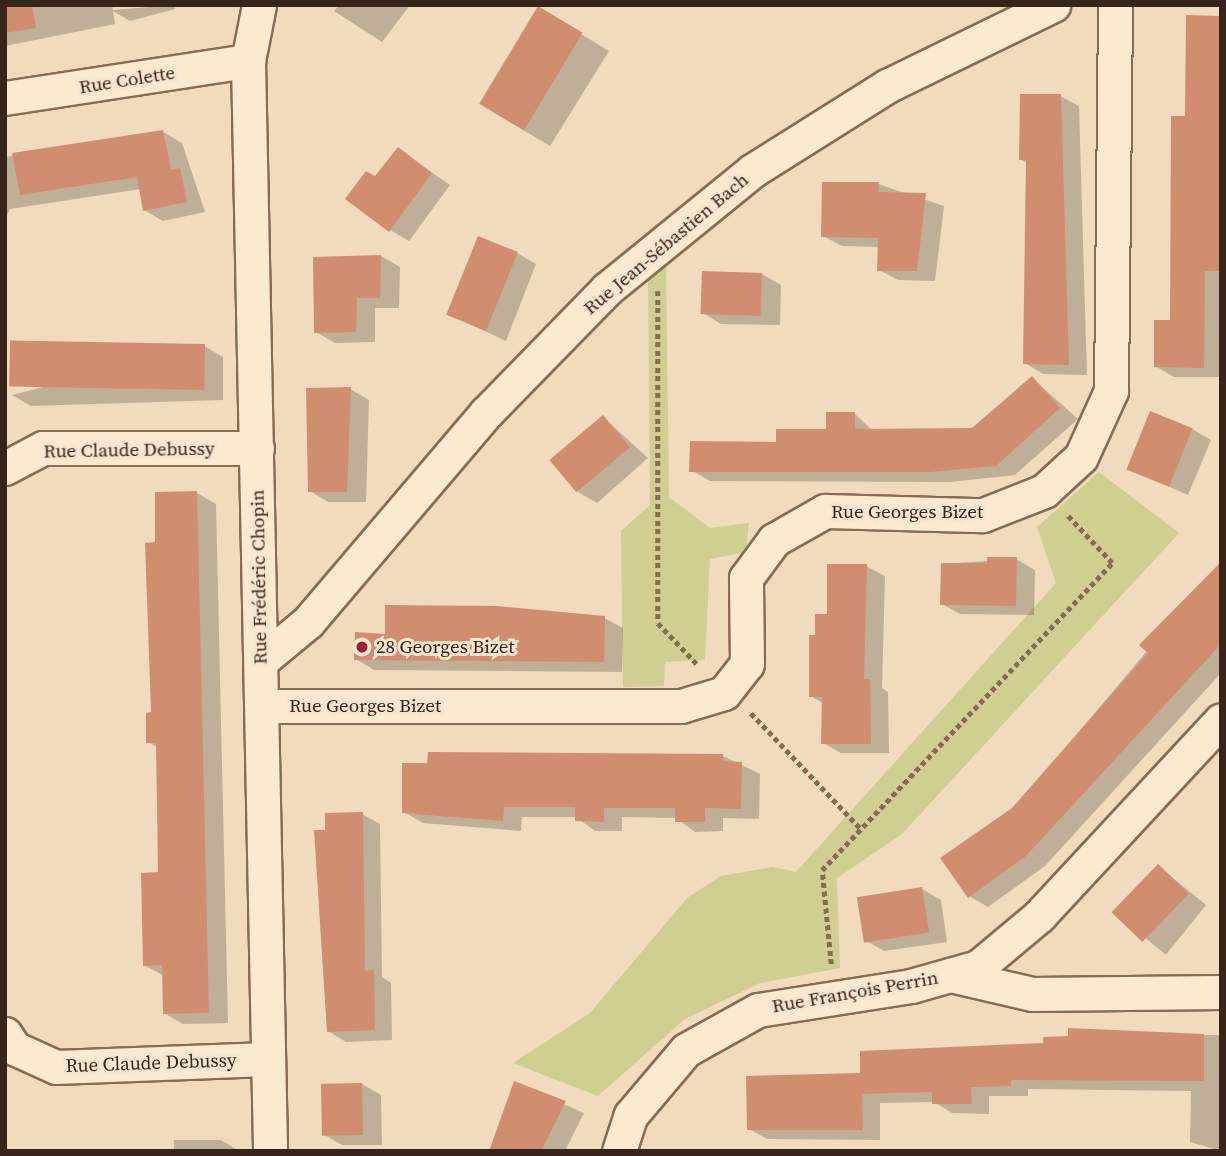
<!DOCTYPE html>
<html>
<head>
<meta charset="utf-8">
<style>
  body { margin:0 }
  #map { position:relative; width:1226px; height:1156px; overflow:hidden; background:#f0dbbd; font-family:"Source Serif 4",serif }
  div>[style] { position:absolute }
  .green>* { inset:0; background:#cecf90 }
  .shadow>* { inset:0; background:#0003; transform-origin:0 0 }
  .building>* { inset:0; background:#d18d70; transform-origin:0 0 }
  .path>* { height:4.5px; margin-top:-2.25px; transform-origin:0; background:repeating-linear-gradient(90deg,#896b55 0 5px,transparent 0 8.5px) }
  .roads { filter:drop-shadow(2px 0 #896b55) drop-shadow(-2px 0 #896b55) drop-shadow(0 2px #896b55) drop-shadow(0 -2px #896b55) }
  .minor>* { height:33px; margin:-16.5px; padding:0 16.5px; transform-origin:16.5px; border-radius:16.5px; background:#fbe9d0 }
  .dots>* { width:19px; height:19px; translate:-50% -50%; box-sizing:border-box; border:4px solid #f7e6cd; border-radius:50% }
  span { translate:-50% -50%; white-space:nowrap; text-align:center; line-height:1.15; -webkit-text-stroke:6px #f7e6cd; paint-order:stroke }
  .street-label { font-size:19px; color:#37251b }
  .poi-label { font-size:19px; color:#37251b }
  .left { translate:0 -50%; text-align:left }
  .frame { position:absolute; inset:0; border:7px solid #37251b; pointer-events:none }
</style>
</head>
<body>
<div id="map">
  <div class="green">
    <div style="clip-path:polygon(666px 266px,669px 497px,710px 528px,749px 523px,746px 552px,710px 559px,705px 660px,665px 662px,664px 686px,623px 687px,621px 531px,650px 505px,648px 281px)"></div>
    <div style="clip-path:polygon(1099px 472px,1179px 533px,902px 834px,837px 878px,840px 968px,760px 983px,685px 1019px,598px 1096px,513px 1063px,590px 1013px,687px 898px,721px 876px,773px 867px,796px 872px,1056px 583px,1037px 527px)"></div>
  </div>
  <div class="shadow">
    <div style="clip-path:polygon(5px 5px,112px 5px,113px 10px,174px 5px,175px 9px,130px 21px,113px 11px,115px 24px,5px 46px)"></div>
    <div style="clip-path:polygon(339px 5px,410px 5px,382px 42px,334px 11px)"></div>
    <div style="clip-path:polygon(1221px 18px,1221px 377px,1174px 377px,1155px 366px,1171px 322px)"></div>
    <div style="clip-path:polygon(566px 25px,609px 51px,550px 146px,523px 130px)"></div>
    <div style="clip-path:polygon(1060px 96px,1079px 106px,1087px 375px,1043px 374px,1025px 363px,1028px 164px,1020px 159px)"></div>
    <div style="clip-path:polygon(163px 132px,182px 143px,205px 212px,163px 221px,144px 210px,141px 189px,10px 209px,5px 219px,5px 157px)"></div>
    <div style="clip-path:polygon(398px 149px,450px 185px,409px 241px,390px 230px,376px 178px)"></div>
    <div style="clip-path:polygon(878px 184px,944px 206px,935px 281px,898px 280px,879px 270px,879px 247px,842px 246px,823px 236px)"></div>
    <div style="clip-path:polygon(517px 253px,536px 264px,506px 341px,448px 314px)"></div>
    <div style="clip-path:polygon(381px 256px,400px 267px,399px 308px,375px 308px,375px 342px,335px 343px,316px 332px)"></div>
    <div style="clip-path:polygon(762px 274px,781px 285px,780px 325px,721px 324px,703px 313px)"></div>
    <div style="clip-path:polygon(204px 346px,223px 357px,223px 400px,31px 406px,12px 395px)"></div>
    <div style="clip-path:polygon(1032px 378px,1078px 419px,1015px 475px,950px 482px,710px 481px,691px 470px,828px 431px,855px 414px,873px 431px,973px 430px)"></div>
    <div style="clip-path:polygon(350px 389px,369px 400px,366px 502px,328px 502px,310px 491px)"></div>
    <div style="clip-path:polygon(603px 417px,648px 458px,597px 503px,578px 492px)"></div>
    <div style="clip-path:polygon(1192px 429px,1211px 440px,1188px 495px,1129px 469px)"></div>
    <div style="clip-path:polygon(197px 493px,216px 504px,228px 1023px,183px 1024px,164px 1013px,164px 976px,144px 965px,160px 874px,158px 748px,148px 742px)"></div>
    <div style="clip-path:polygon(1016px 559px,1035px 570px,1034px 615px,960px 614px,942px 604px,943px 564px)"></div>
    <div style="clip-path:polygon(1221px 563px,1221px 673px,1045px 866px,988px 907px,969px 896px,1013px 810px)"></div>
    <div style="clip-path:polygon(866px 566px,885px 576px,882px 688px,888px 692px,889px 753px,841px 753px,823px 743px,824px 704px,811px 696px,829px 616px)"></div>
    <div style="clip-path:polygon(604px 618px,623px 628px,622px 672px,374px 670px,356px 659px,387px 636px)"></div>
    <div style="clip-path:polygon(723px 756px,760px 774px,759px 819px,723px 818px,723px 831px,695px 832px,676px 818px,622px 817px,622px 831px,595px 831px,576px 817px,522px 817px,521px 831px,423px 823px,404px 812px)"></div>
    <div style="clip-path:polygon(362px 814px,380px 824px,382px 977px,391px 983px,392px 1040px,346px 1042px,328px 1031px,327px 832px)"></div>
    <div style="left:1158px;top:866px;width:62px;height:64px;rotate:39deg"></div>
    <div style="clip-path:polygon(922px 889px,941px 900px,947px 942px,884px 951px,865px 940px)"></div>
    <div style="clip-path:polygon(1221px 1035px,1221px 1151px,1190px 1142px,1191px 1091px,1028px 1089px,1028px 1096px,989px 1096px,989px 1114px,952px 1113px,934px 1102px,880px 1103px,880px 1140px,767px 1139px,749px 1129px,861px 1074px,1108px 1036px)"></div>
    <div style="clip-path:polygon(515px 1083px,584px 1113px,565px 1151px,490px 1151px)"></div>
    <div style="clip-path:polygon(362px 1084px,381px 1095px,382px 1145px,342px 1145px,323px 1134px)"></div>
    <div style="clip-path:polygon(174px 1140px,221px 1140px,239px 1151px,174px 1151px)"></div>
  </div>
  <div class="building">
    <div style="clip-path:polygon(5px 5px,32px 5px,36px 28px,5px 33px)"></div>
    <div style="left:538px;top:6px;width:52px;height:114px;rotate:31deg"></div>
    <div style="clip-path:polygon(1186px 15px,1221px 16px,1221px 271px,1205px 271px,1204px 368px,1154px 367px,1154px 320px,1170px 320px,1171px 116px,1185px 116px)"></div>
    <div style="clip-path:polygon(1020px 94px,1061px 94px,1069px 365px,1023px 364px,1026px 160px,1019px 160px)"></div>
    <div style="clip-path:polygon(163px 130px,171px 170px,180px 168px,187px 202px,143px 211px,137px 177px,20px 195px,12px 153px)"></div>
    <div style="clip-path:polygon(398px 147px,432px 173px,389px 232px,345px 199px,366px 171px,375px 176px)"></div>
    <div style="clip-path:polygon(822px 182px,879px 182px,878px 192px,926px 193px,917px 271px,877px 271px,878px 238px,821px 237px)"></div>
    <div style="left:478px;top:236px;width:43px;height:85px;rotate:22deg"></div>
    <div style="clip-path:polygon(381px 255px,380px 298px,357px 298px,356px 332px,314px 333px,313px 257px)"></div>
    <div style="left:702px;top:271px;width:60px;height:43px;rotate:2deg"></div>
    <div style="left:205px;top:344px;width:46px;height:195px;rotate:91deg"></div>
    <div style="clip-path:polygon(1032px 376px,1060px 408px,996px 466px,930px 472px,689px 472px,690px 441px,776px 442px,776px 429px,826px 429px,826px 412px,855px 412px,855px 429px,972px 428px)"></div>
    <div style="clip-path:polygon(351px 387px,347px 492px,308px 492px,306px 388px)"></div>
    <div style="left:1150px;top:411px;width:46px;height:63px;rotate:22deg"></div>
    <div style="left:603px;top:415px;width:42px;height:70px;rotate:50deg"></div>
    <div style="clip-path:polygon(197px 491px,209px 1013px,163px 1014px,162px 965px,143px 966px,141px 873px,158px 872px,156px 743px,146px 743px,146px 713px,151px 712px,145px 543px,155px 542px,155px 492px)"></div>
    <div style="clip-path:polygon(987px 557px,1017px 557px,1016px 606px,940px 605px,941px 563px,987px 563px)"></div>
    <div style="clip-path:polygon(1221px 562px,1221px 644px,1026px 856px,968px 898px,940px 858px,1012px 808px,1148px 653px,1139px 645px)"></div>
    <div style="clip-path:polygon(827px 564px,867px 564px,864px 679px,870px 679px,871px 744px,821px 744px,822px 697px,809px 697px,809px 635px,815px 635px,815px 614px,827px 614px)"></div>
    <div style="clip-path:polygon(385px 605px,496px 606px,605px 616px,604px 662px,354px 660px,355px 632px,385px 634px)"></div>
    <div style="clip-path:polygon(428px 752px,723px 754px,723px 761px,742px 762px,741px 809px,705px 808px,705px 822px,675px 822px,675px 808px,604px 808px,604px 822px,575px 821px,575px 807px,504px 807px,503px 821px,402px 813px,402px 763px,427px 763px)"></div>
    <div style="clip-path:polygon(363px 812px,365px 971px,374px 970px,375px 1030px,327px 1032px,314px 830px,325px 830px,325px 813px)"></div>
    <div style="left:1158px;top:864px;width:43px;height:67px;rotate:44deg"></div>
    <div style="left:922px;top:887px;width:46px;height:66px;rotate:81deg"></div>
    <div style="clip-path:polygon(1068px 1028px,1204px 1034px,1204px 1081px,1011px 1080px,1011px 1086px,971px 1087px,972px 1104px,932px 1104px,932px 1092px,862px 1094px,863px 1130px,747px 1130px,746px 1076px,860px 1073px,860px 1051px,1043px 1043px,1043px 1037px,1068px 1036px)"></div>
    <div style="clip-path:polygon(514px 1081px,566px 1101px,541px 1151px,489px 1151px)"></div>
    <div style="left:362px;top:1083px;width:52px;height:41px;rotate:89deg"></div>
  </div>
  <div class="path">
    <div style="left:658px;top:291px;width:332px;rotate:90deg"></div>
    <div style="left:658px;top:623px;width:58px;rotate:46.4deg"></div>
    <div style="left:751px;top:713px;width:160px;rotate:46.5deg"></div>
    <div style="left:831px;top:964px;width:94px;rotate:-95.5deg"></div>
    <div style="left:822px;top:870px;width:422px;rotate:-46.6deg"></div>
    <div style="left:1112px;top:563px;width:66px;rotate:-133.2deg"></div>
  </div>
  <div class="roads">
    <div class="minor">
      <div style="left:259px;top:5px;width:57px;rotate:101.1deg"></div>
      <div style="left:248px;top:61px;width:1090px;rotate:88.84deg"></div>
      <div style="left:5px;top:98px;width:246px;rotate:-8.7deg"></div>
      <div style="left:5px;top:468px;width:43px;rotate:-27.8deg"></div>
      <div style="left:43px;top:448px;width:214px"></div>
      <div style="left:261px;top:661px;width:61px;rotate:-39.7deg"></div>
      <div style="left:308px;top:622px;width:275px;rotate:-49.6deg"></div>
      <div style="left:486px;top:413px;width:173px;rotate:-45.7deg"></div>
      <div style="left:607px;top:289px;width:187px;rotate:-39.1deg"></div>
      <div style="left:752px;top:171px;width:160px;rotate:-32.2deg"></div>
      <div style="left:887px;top:86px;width:185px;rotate:-26deg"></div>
      <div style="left:262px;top:706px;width:419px"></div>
      <div style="left:681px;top:706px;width:45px;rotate:-16.8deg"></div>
      <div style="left:724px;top:693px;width:37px;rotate:-52deg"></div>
      <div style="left:747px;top:664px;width:86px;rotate:-90.7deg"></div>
      <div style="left:746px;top:578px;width:47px;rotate:-53.6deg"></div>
      <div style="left:774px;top:540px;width:59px;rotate:-29.6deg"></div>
      <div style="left:825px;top:511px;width:158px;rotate:1.5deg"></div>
      <div style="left:983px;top:515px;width:66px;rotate:-21.5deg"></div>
      <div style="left:1044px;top:491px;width:50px;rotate:-42.6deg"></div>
      <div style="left:1081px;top:457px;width:72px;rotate:-65.6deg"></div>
      <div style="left:1111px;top:391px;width:386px;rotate:-89.4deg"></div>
      <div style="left:950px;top:975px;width:84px;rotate:13deg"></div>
      <div style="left:1032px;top:994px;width:189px;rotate:-0.6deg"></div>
      <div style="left:5px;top:1034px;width:17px;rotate:57deg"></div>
      <div style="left:14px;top:1048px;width:46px;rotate:24.3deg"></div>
      <div style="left:56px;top:1067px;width:211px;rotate:-2.2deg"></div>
      <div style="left:619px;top:1151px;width:38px;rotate:-72deg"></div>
      <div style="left:631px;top:1115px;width:85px;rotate:-49.8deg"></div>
      <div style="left:686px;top:1050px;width:82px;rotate:-29.1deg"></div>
      <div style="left:758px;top:1010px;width:155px;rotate:-8.9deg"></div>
      <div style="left:911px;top:986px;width:70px;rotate:-15.8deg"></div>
      <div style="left:978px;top:967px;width:80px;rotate:-39.9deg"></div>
      <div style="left:1039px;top:916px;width:267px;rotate:-47.1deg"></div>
    </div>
  </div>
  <div class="dots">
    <div style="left:362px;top:647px;background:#9c2130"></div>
  </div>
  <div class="street-label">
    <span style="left:127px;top:80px;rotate:-9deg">Rue Colette</span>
    <span style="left:666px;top:244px;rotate:-40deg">Rue Jean-Sébastien Bach</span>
    <span style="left:129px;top:450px;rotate:-1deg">Rue Claude Debussy</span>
    <span style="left:907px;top:512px">Rue Georges Bizet</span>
    <span style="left:259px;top:577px;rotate:-91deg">Rue Frédéric Chopin</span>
    <span style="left:365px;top:706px">Rue Georges Bizet</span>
    <span style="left:855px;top:992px;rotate:-10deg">Rue François Perrin</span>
    <span style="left:151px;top:1063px;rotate:-2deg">Rue Claude Debussy</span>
  </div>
  <div class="poi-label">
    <span class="left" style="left:376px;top:647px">28 Georges Bizet</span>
  </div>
  <div class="frame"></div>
</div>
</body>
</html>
